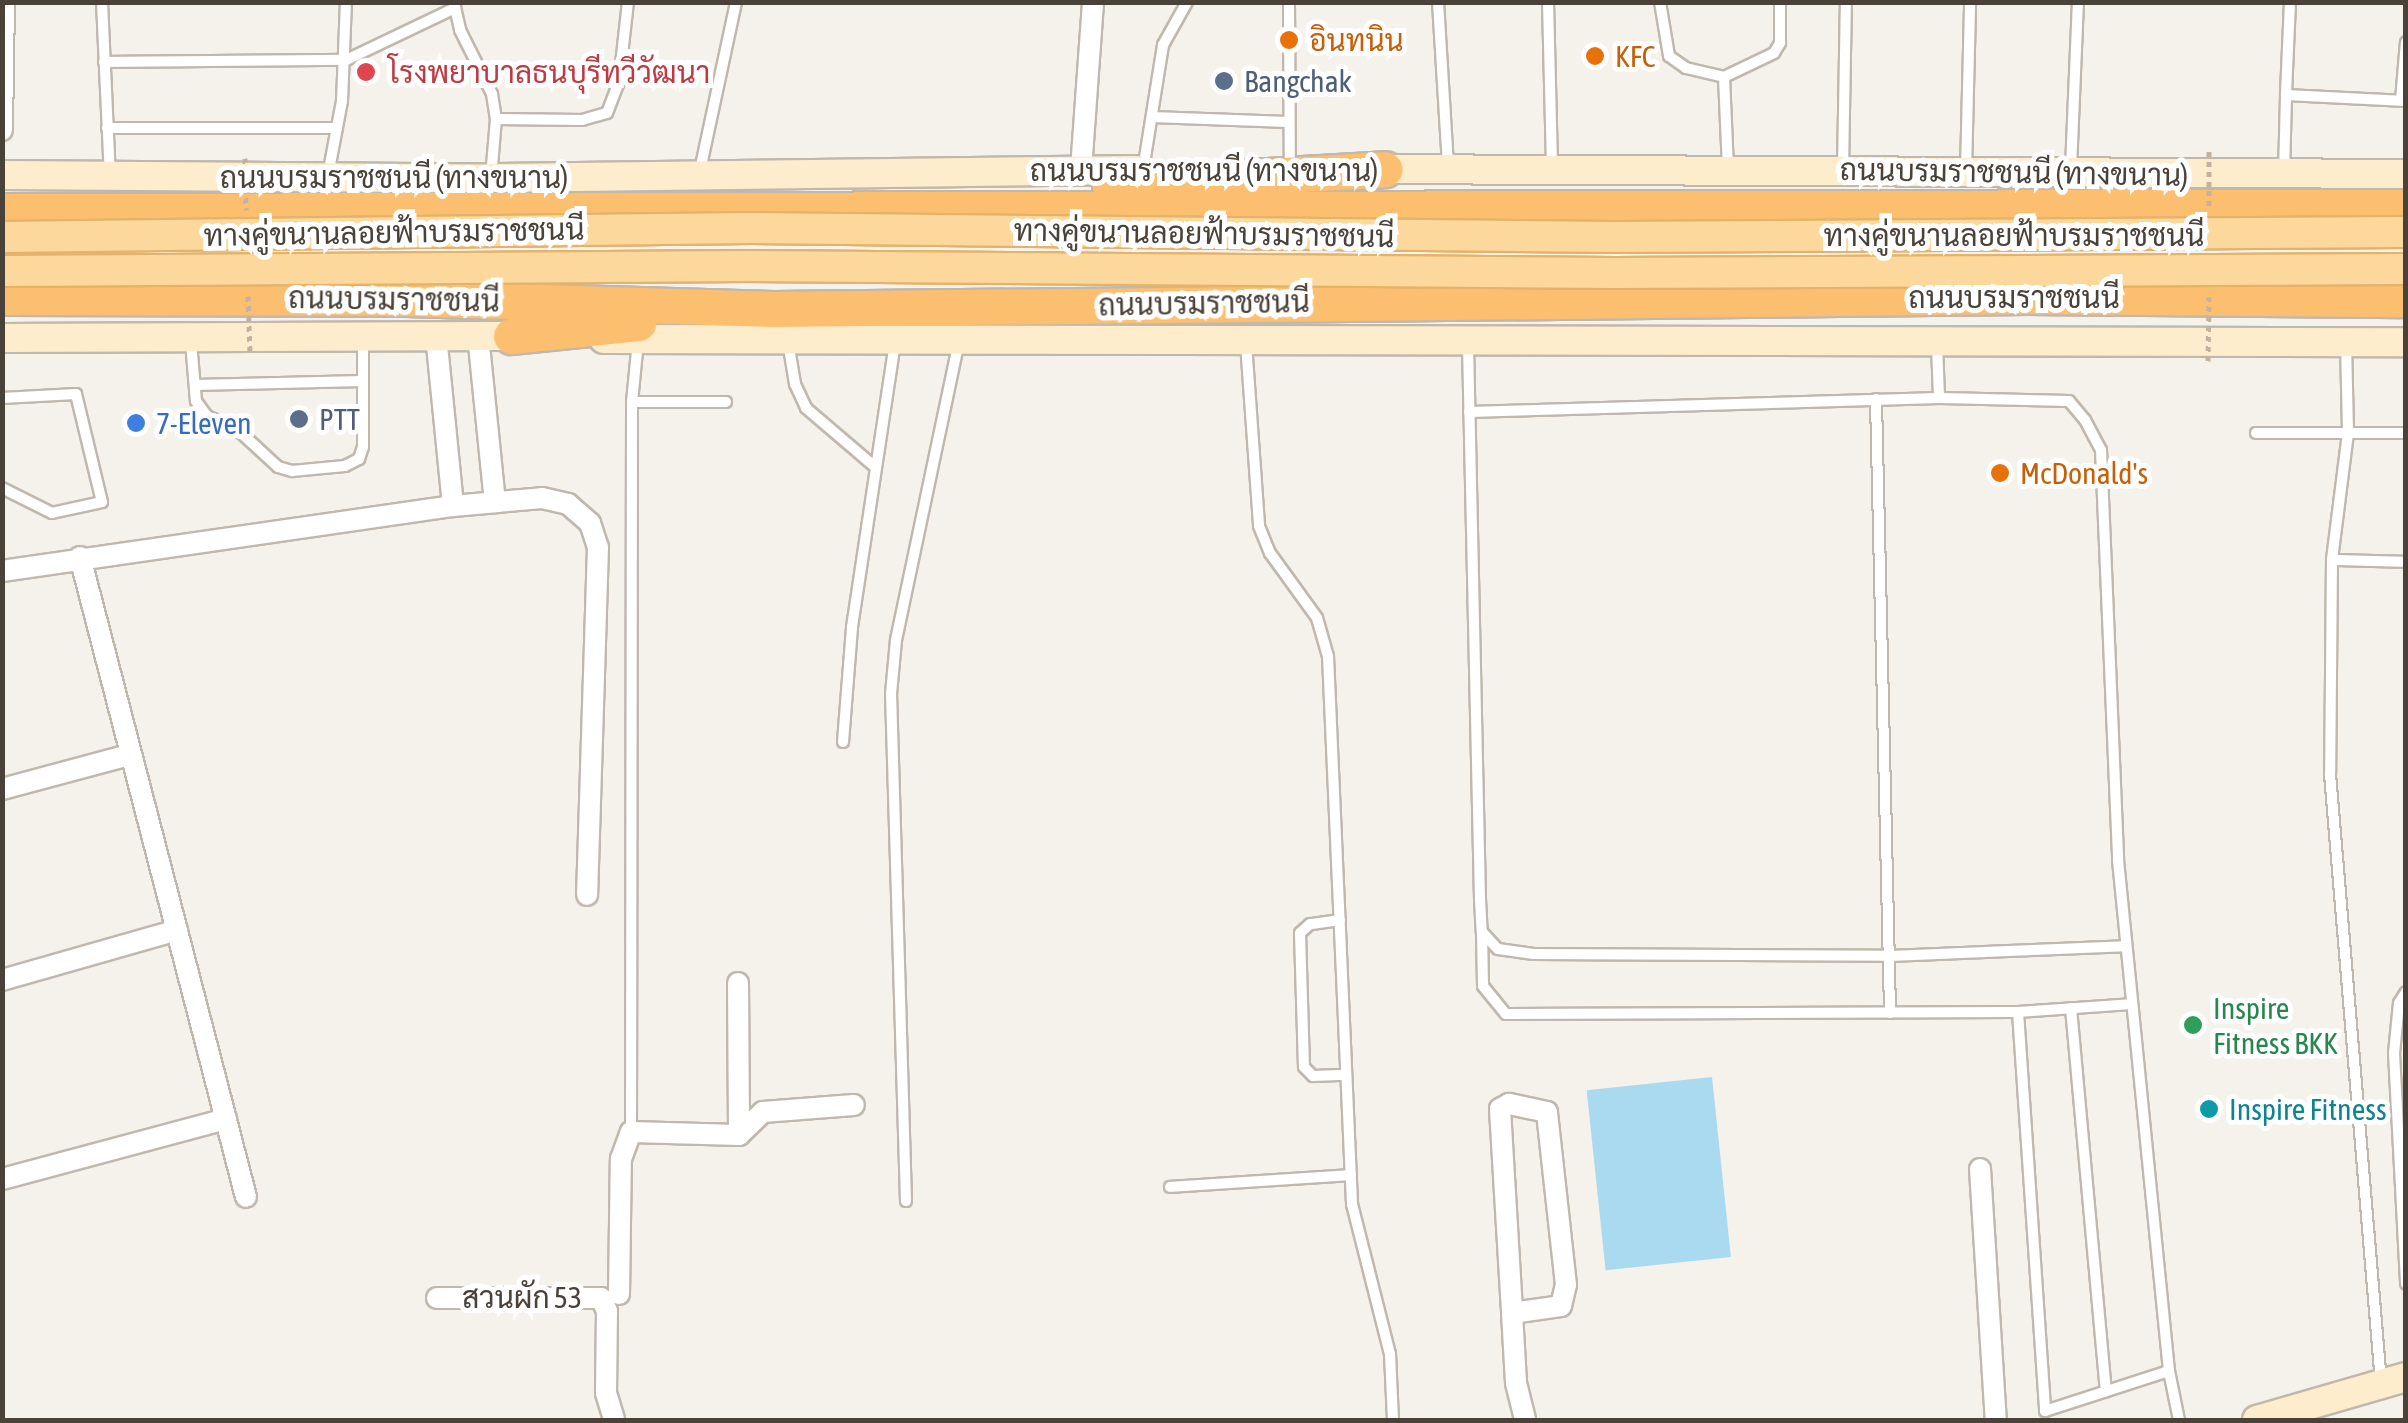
<!DOCTYPE html>
<html>
<head>
<meta charset="utf-8">
<style>
  body { margin:0 }
  #map { position:relative; width:2408px; height:1423px; overflow:hidden; background:#f5f1eb; font-family:"Asap Condensed",Sarabun,sans-serif }
  div>[style] { position:absolute }
  .water>* { inset:0; background:#a9daf0; transform-origin:0 0 }
  .roads { filter:drop-shadow(2px 0 #c1b8ad) drop-shadow(-2px 0 #c1b8ad) drop-shadow(0 2px #c1b8ad) drop-shadow(0 -2px #c1b8ad) }
  .lane>* { height:10px; margin:-5px; padding:0 5px; transform-origin:5px; border-radius:5px; background:#fff }
  .street>* { height:20px; margin:-10px; padding:0 10px; transform-origin:10px; border-radius:10px; background:#fff }
  .secondary>* { height:28px; margin:-14px; padding:0 14px; transform-origin:14px; border-radius:14px; background:#feedcc }
  .highway>* { height:35px; margin:-17.5px; padding:0 17.5px; transform-origin:17.5px; border-radius:17.5px; background:#fcbf6f }
  .path-bridge>* { height:5px; margin-top:-2.5px; transform-origin:0; background:repeating-linear-gradient(90deg,#c3b29f 0 5px,transparent 0 10px) }
  .bridges { filter:drop-shadow(2px 0 #e3b36b) drop-shadow(-2px 0 #e3b36b) drop-shadow(0 2px #e3b36b) drop-shadow(0 -2px #e3b36b) }
  .primary-bridge>* { height:30px; margin:-15px; padding:0 15px; transform-origin:15px; border-radius:15px; background:#fdd89c }
  .dots>* { width:28px; height:28px; translate:-50% -50%; box-sizing:border-box; border:5px solid #fff; border-radius:50% }
  span { translate:-50% -50%; white-space:nowrap; text-align:center; line-height:1.15; -webkit-text-stroke:10px #fff; paint-order:stroke }
  .food-label { font-size:30px; color:#c56008 }
  .left { translate:0 -50%; text-align:left }
  .health-label { font-size:30px; color:#be3a42 }
  .service-label { font-size:30px; color:#4e5e75 }
  .street-label { font-size:30px; color:#4a4139 }
  .shop-label { font-size:30px; color:#366cbe }
  .leisure-label { font-size:30px; color:#27864d }
  .culture-label { font-size:30px; color:#0d838f }
  .frame { position:absolute; inset:0; border:5px solid #4a4139; pointer-events:none }
</style>
</head>
<body>
<div id="map">
  <div class="water">
    <div style="left:1712px;top:1077px;width:181px;height:126px;rotate:84deg"></div>
  </div>
  <div class="roads">
    <div class="lane">
      <div style="left:102px;top:2px;width:173px;rotate:87.4deg"></div>
      <div style="left:1289px;top:2px;width:166px;rotate:89.7deg"></div>
      <div style="left:1438px;top:2px;width:165px;rotate:86.5deg"></div>
      <div style="left:1548px;top:2px;width:164px;rotate:88.6deg"></div>
      <div style="left:1660px;top:2px;width:55px;rotate:80.5deg"></div>
      <div style="left:1669px;top:56px;width:21px;rotate:35deg"></div>
      <div style="left:1686px;top:68px;width:39px;rotate:13deg"></div>
      <div style="left:1724px;top:77px;width:55px;rotate:-25.6deg"></div>
      <div style="left:1774px;top:53px;width:12px;rotate:-59deg"></div>
      <div style="left:1780px;top:43px;width:41px;rotate:-90deg"></div>
      <div style="left:2290px;top:2px;width:93px;rotate:92.5deg"></div>
      <div style="left:2286px;top:95px;width:120px;rotate:2.9deg"></div>
      <div style="left:454px;top:3px;width:28px;rotate:77deg"></div>
      <div style="left:460px;top:30px;width:72px;rotate:63.4deg"></div>
      <div style="left:492px;top:94px;width:25px;rotate:81deg"></div>
      <div style="left:496px;top:119px;width:58px;rotate:94.9deg"></div>
      <div style="left:104px;top:62px;width:242px;rotate:-0.5deg"></div>
      <div style="left:346px;top:60px;width:121px;rotate:-25.5deg"></div>
      <div style="left:1724px;top:77px;width:92px;rotate:87.5deg"></div>
      <div style="left:2401px;top:100px;width:58px;rotate:-85.1deg"></div>
      <div style="left:1152px;top:117px;width:136px;rotate:2.1deg"></div>
      <div style="left:496px;top:119px;width:86px;rotate:0.7deg"></div>
      <div style="left:582px;top:120px;width:26px;rotate:-16deg"></div>
      <div style="left:607px;top:113px;width:33px;rotate:-69deg"></div>
      <div style="left:619px;top:82px;width:81px;rotate:-83.6deg"></div>
      <div style="left:107px;top:128px;width:230px"></div>
      <div style="left:2071px;top:168px;width:166px;rotate:-87.6deg"></div>
      <div style="left:1843px;top:169px;width:167px;rotate:-89deg"></div>
      <div style="left:1143px;top:170px;width:127px;rotate:-80.9deg"></div>
      <div style="left:1163px;top:45px;width:49px;rotate:-60.8deg"></div>
      <div style="left:1966px;top:171px;width:169px;rotate:-88.6deg"></div>
      <div style="left:2284px;top:173px;width:78px;rotate:-88.5deg"></div>
      <div style="left:328px;top:175px;width:75px;rotate:-79.3deg"></div>
      <div style="left:342px;top:101px;width:99px;rotate:-87.7deg"></div>
      <div style="left:699px;top:175px;width:177px;rotate:-77.9deg"></div>
      <div style="left:191px;top:342px;width:59px;rotate:85.2deg"></div>
      <div style="left:196px;top:401px;width:19px;rotate:54deg"></div>
      <div style="left:207px;top:416px;width:35px;rotate:25deg"></div>
      <div style="left:239px;top:431px;width:53px;rotate:42.7deg"></div>
      <div style="left:278px;top:467px;width:15px;rotate:16deg"></div>
      <div style="left:292px;top:471px;width:53px;rotate:-5.4deg"></div>
      <div style="left:345px;top:466px;width:16px;rotate:-27deg"></div>
      <div style="left:359px;top:459px;width:13px;rotate:-72deg"></div>
      <div style="left:363px;top:447px;width:106px;rotate:-90deg"></div>
      <div style="left:788px;top:342px;width:43px;rotate:80.5deg"></div>
      <div style="left:795px;top:384px;width:26px;rotate:65deg"></div>
      <div style="left:806px;top:408px;width:89px;rotate:40.5deg"></div>
      <div style="left:1246px;top:343px;width:183px;rotate:85.9deg"></div>
      <div style="left:1259px;top:526px;width:29px;rotate:68deg"></div>
      <div style="left:1270px;top:553px;width:80px;rotate:54.1deg"></div>
      <div style="left:1317px;top:618px;width:40px;rotate:74deg"></div>
      <div style="left:1328px;top:656px;width:549px;rotate:87.49deg"></div>
      <div style="left:1352px;top:1204px;width:155px;rotate:75.8deg"></div>
      <div style="left:1390px;top:1354px;width:66px;rotate:87.4deg"></div>
      <div style="left:2346px;top:343px;width:90px;rotate:88.7deg"></div>
      <div style="left:2348px;top:433px;width:58px"></div>
      <div style="left:1468px;top:345px;width:554px;rotate:88.76deg"></div>
      <div style="left:1480px;top:899px;width:33px;rotate:87deg"></div>
      <div style="left:1482px;top:932px;width:23px;rotate:47deg"></div>
      <div style="left:1498px;top:949px;width:36px;rotate:8deg"></div>
      <div style="left:1534px;top:954px;width:356px;rotate:0.3deg"></div>
      <div style="left:1890px;top:956px;width:235px;rotate:-2.4deg"></div>
      <div style="left:1937px;top:345px;width:53px;rotate:87.8deg"></div>
      <div style="left:195px;top:385px;width:168px;rotate:-1.4deg"></div>
      <div style="left:2px;top:398px;width:74px;rotate:-3.1deg"></div>
      <div style="left:76px;top:394px;width:111px;rotate:76.5deg"></div>
      <div style="left:102px;top:502px;width:51px;rotate:167.6deg"></div>
      <div style="left:52px;top:513px;width:56px;rotate:-153.4deg"></div>
      <div style="left:1876px;top:399px;width:614px;rotate:88.69deg"></div>
      <div style="left:632px;top:402px;width:94px"></div>
      <div style="left:1469px;top:412px;width:470px;rotate:-1.7deg"></div>
      <div style="left:1939px;top:398px;width:130px;rotate:1.3deg"></div>
      <div style="left:2069px;top:401px;width:25px;rotate:50deg"></div>
      <div style="left:2085px;top:420px;width:34px;rotate:62deg"></div>
      <div style="left:2101px;top:450px;width:410px;rotate:87.6deg"></div>
      <div style="left:2118px;top:860px;width:514px;rotate:84.3deg"></div>
      <div style="left:2169px;top:1371px;width:50px;rotate:78.5deg"></div>
      <div style="left:2256px;top:433px;width:92px"></div>
      <div style="left:2348px;top:433px;width:128px;rotate:97.2deg"></div>
      <div style="left:2332px;top:560px;width:214px;rotate:90.5deg"></div>
      <div style="left:2330px;top:774px;width:610px;rotate:85.21deg"></div>
      <div style="left:2332px;top:560px;width:74px;rotate:1.5deg"></div>
      <div style="left:843px;top:742px;width:115px;rotate:-85.5deg"></div>
      <div style="left:852px;top:627px;width:289px;rotate:-81.4deg"></div>
      <div style="left:1340px;top:920px;width:30px;rotate:172deg"></div>
      <div style="left:1310px;top:924px;width:13px;rotate:138deg"></div>
      <div style="left:1300px;top:933px;width:134px;rotate:88.3deg"></div>
      <div style="left:1304px;top:1067px;width:13px;rotate:45deg"></div>
      <div style="left:1313px;top:1076px;width:33px;rotate:-2deg"></div>
      <div style="left:1482px;top:933px;width:53px;rotate:88.9deg"></div>
      <div style="left:1483px;top:986px;width:36px;rotate:51deg"></div>
      <div style="left:1506px;top:1014px;width:512px;rotate:-0.22deg"></div>
      <div style="left:2018px;top:1012px;width:113px;rotate:-4deg"></div>
      <div style="left:2406px;top:992px;width:13px;rotate:122deg"></div>
      <div style="left:2399px;top:1003px;width:50px;rotate:95.7deg"></div>
      <div style="left:2394px;top:1053px;width:231px;rotate:87deg"></div>
      <div style="left:2071px;top:1008px;width:385px;rotate:84.8deg"></div>
      <div style="left:2018px;top:1012px;width:400px;rotate:86.1deg"></div>
      <div style="left:2045px;top:1411px;width:130px;rotate:-17.9deg"></div>
      <div style="left:631px;top:1132px;width:730px;rotate:-89.92deg"></div>
      <div style="left:632px;top:402px;width:61px;rotate:-84.4deg"></div>
      <div style="left:1170px;top:1187px;width:181px;rotate:-3.8deg"></div>
      <div style="left:906px;top:1201px;width:507px;rotate:-91.69deg"></div>
      <div style="left:891px;top:694px;width:54px;rotate:-84.7deg"></div>
      <div style="left:896px;top:640px;width:305px;rotate:-78.1deg"></div>
    </div>
    <div class="street">
      <div style="left:2px;top:130px;width:128px;rotate:-89.1deg"></div>
      <div style="left:1081px;top:170px;width:168px;rotate:-85.9deg"></div>
      <div style="left:436px;top:335px;width:172px;rotate:84.3deg"></div>
      <div style="left:478px;top:335px;width:168px;rotate:84.2deg"></div>
      <div style="left:80px;top:557px;width:661px;rotate:75.46deg"></div>
      <div style="left:2px;top:571px;width:456px;rotate:-8.2deg"></div>
      <div style="left:453px;top:506px;width:89px;rotate:-5.1deg"></div>
      <div style="left:542px;top:498px;width:27px;rotate:13deg"></div>
      <div style="left:568px;top:504px;width:29px;rotate:41deg"></div>
      <div style="left:590px;top:523px;width:25px;rotate:72deg"></div>
      <div style="left:598px;top:547px;width:348px;rotate:91.8deg"></div>
      <div style="left:2px;top:789px;width:131px;rotate:-15deg"></div>
      <div style="left:2px;top:980px;width:182px;rotate:-15.9deg"></div>
      <div style="left:738px;top:983px;width:152px;rotate:89.6deg"></div>
      <div style="left:1980px;top:1169px;width:252px;rotate:86.4deg"></div>
      <div style="left:2px;top:1179px;width:232px;rotate:-15deg"></div>
      <div style="left:619px;top:1294px;width:135px;rotate:-89.2deg"></div>
      <div style="left:621px;top:1159px;width:29px;rotate:-70deg"></div>
      <div style="left:631px;top:1132px;width:108px;rotate:1.6deg"></div>
      <div style="left:739px;top:1135px;width:33px;rotate:-44deg"></div>
      <div style="left:763px;top:1112px;width:91px;rotate:-4.4deg"></div>
      <div style="left:437px;top:1298px;width:164px"></div>
      <div style="left:601px;top:1298px;width:14px;rotate:65deg"></div>
      <div style="left:607px;top:1311px;width:82px;rotate:90.7deg"></div>
      <div style="left:606px;top:1393px;width:28px;rotate:73deg"></div>
      <div style="left:1512px;top:1313px;width:49px;rotate:-8.1deg"></div>
      <div style="left:1561px;top:1306px;width:22px;rotate:-77deg"></div>
      <div style="left:1566px;top:1285px;width:174px;rotate:-96.3deg"></div>
      <div style="left:1547px;top:1112px;width:39px;rotate:-168deg"></div>
      <div style="left:1509px;top:1104px;width:10px;rotate:151deg"></div>
      <div style="left:1500px;top:1109px;width:204px;rotate:86.6deg"></div>
      <div style="left:1512px;top:1313px;width:70px;rotate:86.7deg"></div>
      <div style="left:1516px;top:1383px;width:38px;rotate:76deg"></div>
    </div>
    <div class="secondary">
      <div style="left:1364px;top:169px;width:1042px;rotate:0.27deg"></div>
      <div style="left:2px;top:175px;width:489px;rotate:0.4deg"></div>
      <div style="left:491px;top:178px;width:645px;rotate:-0.71deg"></div>
      <div style="left:2px;top:338px;width:529px;rotate:-0.22deg"></div>
      <div style="left:604px;top:339px;width:1802px;rotate:0.1deg"></div>
      <div style="left:2257px;top:1420px;width:155px;rotate:-16.1deg"></div>
    </div>
    <div class="highway">
      <div style="left:1110px;top:185px;width:275px;rotate:-3.3deg"></div>
      <div style="left:2px;top:211px;width:2404px;rotate:-0.1deg"></div>
      <div style="left:2px;top:297px;width:404px;rotate:0.1deg"></div>
      <div style="left:406px;top:298px;width:367px;rotate:1.7deg"></div>
      <div style="left:773px;top:309px;width:1255px;rotate:-0.59deg"></div>
      <div style="left:2028px;top:296px;width:378px;rotate:0.5deg"></div>
      <div style="left:511px;top:336px;width:128px;rotate:-5.8deg"></div>
    </div>
  </div>
  <div class="path-bridge">
    <div style="left:245px;top:158px;width:52px;rotate:88.9deg"></div>
    <div style="left:2209px;top:206px;width:57px;rotate:-90deg"></div>
    <div style="left:248px;top:296px;width:58px;rotate:88deg"></div>
    <div style="left:2208px;top:361px;width:64px;rotate:-89.1deg"></div>
  </div>
  <div class="bridges">
    <div class="primary-bridge">
      <div style="left:2px;top:237px;width:748px;rotate:-0.69deg"></div>
      <div style="left:750px;top:228px;width:865px;rotate:0.6deg"></div>
      <div style="left:1615px;top:237px;width:791px;rotate:-0.36deg"></div>
      <div style="left:2px;top:271px;width:745px;rotate:-0.38deg"></div>
      <div style="left:747px;top:266px;width:867px;rotate:0.46deg"></div>
      <div style="left:1614px;top:273px;width:792px;rotate:-0.29deg"></div>
    </div>
  </div>
  <div class="dots">
    <div style="left:1289px;top:40px;background:#e8710a"></div>
    <div style="left:1595px;top:56px;background:#e8710a"></div>
    <div style="left:366px;top:72px;background:#e0444e"></div>
    <div style="left:1224px;top:81px;background:#5c6f8a"></div>
    <div style="left:299px;top:419px;background:#5c6f8a"></div>
    <div style="left:136px;top:423px;background:#3f7fe0"></div>
    <div style="left:2000px;top:473px;background:#e8710a"></div>
    <div style="left:2193px;top:1025px;background:#2e9e5b"></div>
    <div style="left:2209px;top:1109px;background:#0f9aa8"></div>
  </div>
  <div class="food-label">
    <span class="left" style="left:1309px;top:40px">อินทนิน</span>
    <span class="left" style="left:1615px;top:56px">KFC</span>
    <span class="left" style="left:2020px;top:473px">McDonald's</span>
  </div>
  <div class="health-label">
    <span class="left" style="left:388px;top:72px">โรงพยาบาลธนบุรีทวีวัฒนา</span>
  </div>
  <div class="service-label">
    <span class="left" style="left:1244px;top:81px">Bangchak</span>
    <span class="left" style="left:319px;top:419px">PTT</span>
  </div>
  <div class="street-label">
    <span style="left:1204px;top:170px">ถนนบรมราชชนนี (ทางขนาน)</span>
    <span style="left:2014px;top:172px;rotate:1deg">ถนนบรมราชชนนี (ทางขนาน)</span>
    <span style="left:394px;top:177px">ถนนบรมราชชนนี (ทางขนาน)</span>
    <span style="left:394px;top:232px;rotate:-1deg">ทางคู่ขนานลอยฟ้าบรมราชชนนี</span>
    <span style="left:1204px;top:233px;rotate:1deg">ทางคู่ขนานลอยฟ้าบรมราชชนนี</span>
    <span style="left:2014px;top:235px">ทางคู่ขนานลอยฟ้าบรมราชชนนี</span>
    <span style="left:2014px;top:297px">ถนนบรมราชชนนี</span>
    <span style="left:394px;top:299px;rotate:1deg">ถนนบรมราชชนนี</span>
    <span style="left:1204px;top:303px;rotate:-1deg">ถนนบรมราชชนนี</span>
    <span style="left:522px;top:1297px">สวนผัก 53</span>
  </div>
  <div class="shop-label">
    <span class="left" style="left:156px;top:423px">7-Eleven</span>
  </div>
  <div class="leisure-label">
    <span class="left" style="left:2213px;top:1025px">Inspire<br>Fitness BKK</span>
  </div>
  <div class="culture-label">
    <span class="left" style="left:2229px;top:1109px">Inspire Fitness</span>
  </div>
  <div class="frame"></div>
</div>
</body>
</html>
